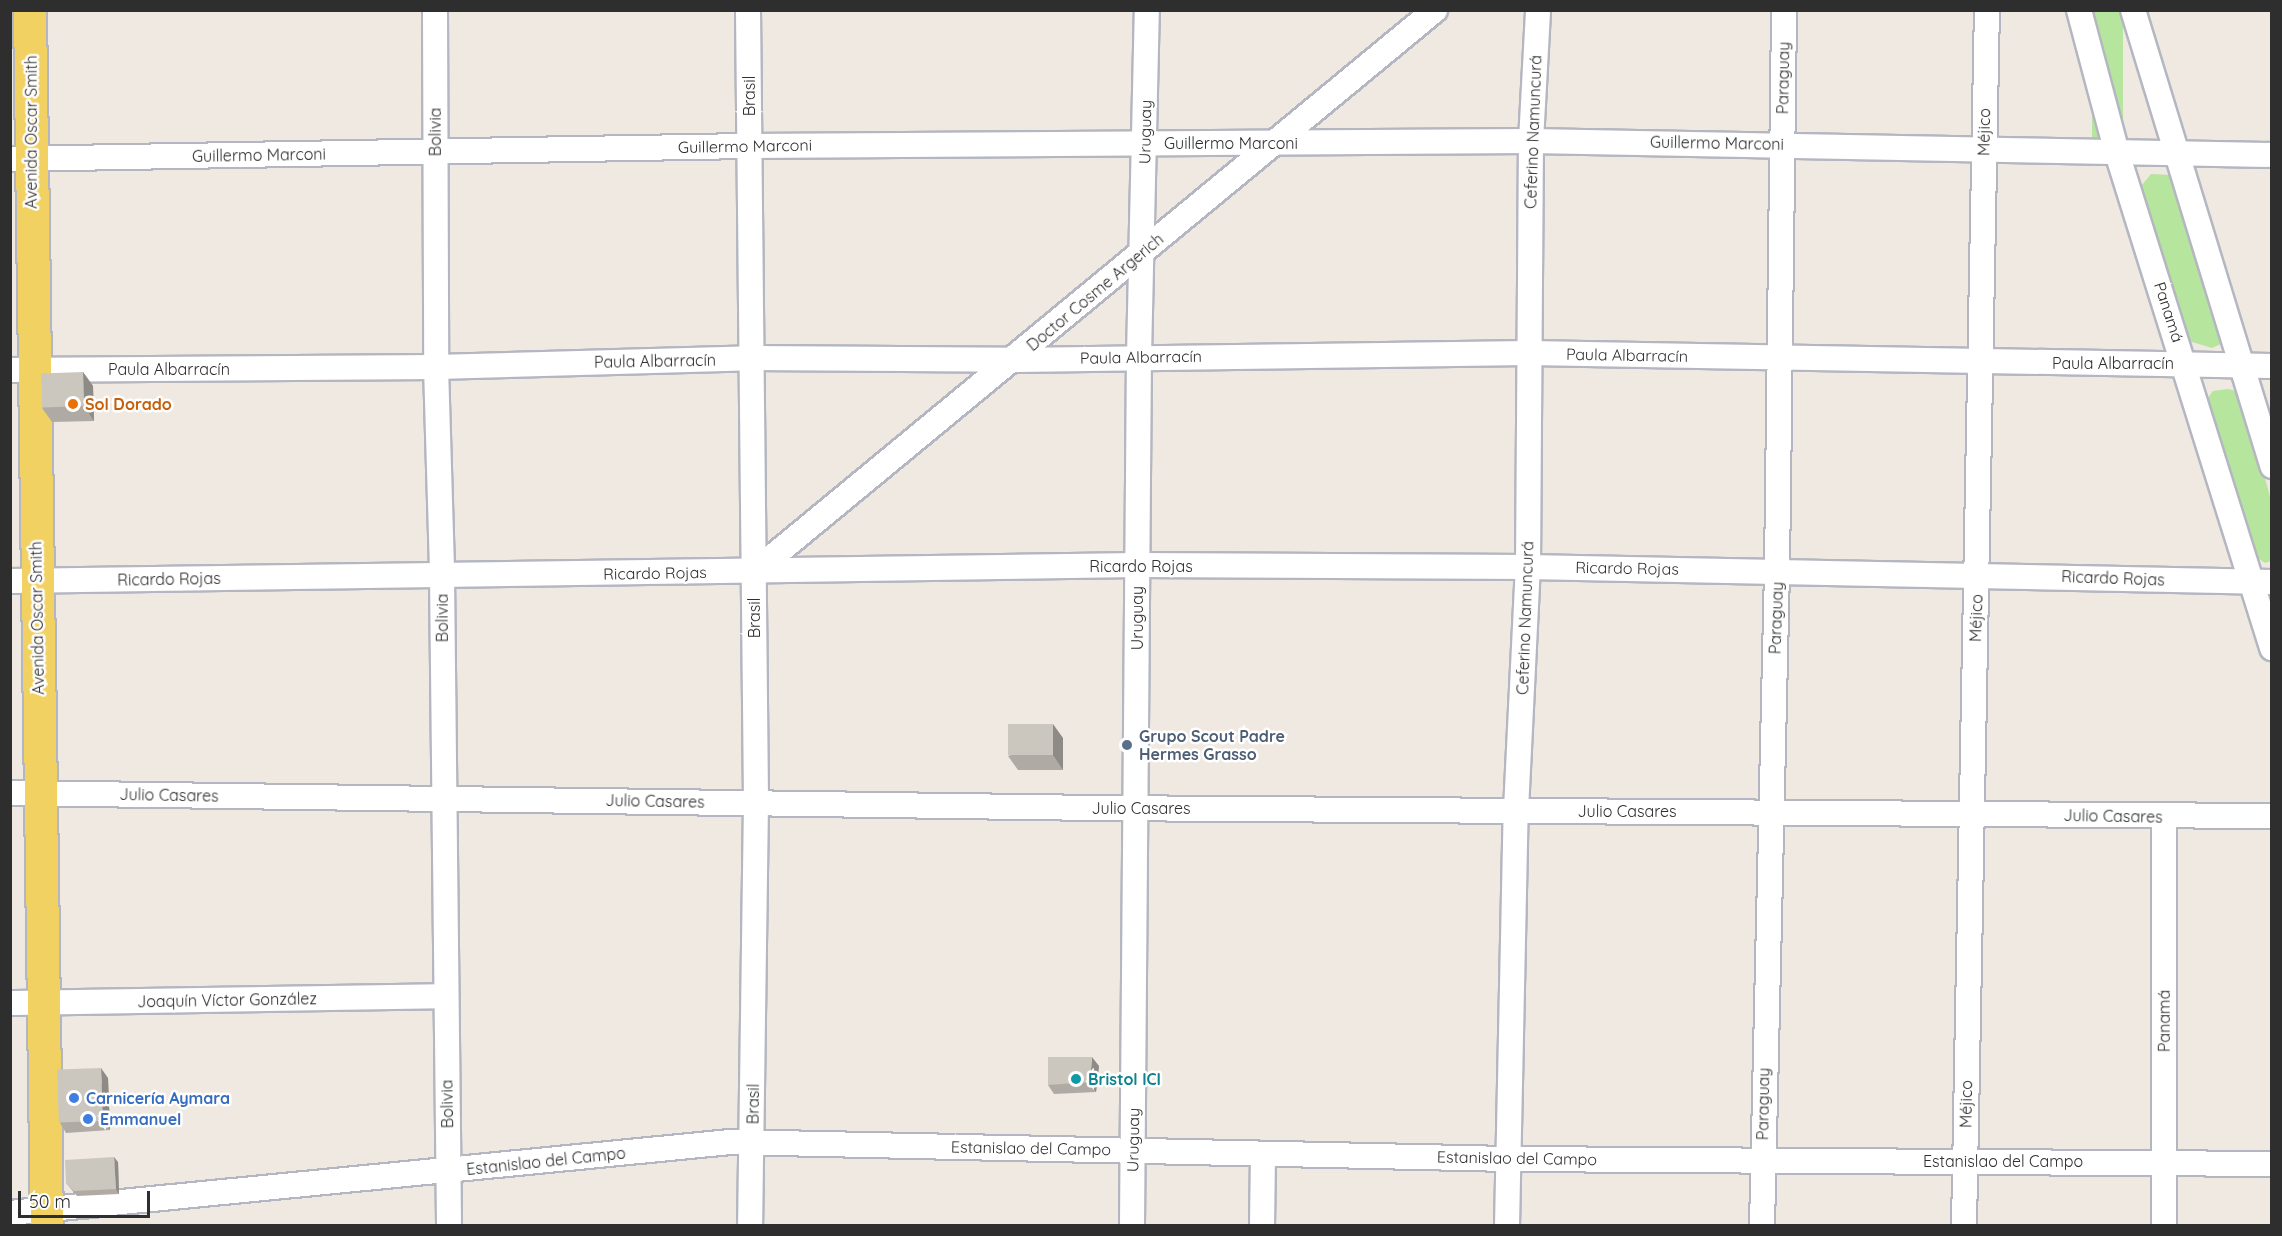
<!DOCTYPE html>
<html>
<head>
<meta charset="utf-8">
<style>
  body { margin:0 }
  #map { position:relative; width:2282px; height:1236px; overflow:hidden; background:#efe9e1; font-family:Quicksand,sans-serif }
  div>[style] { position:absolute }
  .green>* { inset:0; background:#b6e59e; transform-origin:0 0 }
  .roads { filter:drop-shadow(2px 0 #b4b7c1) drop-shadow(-2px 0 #b4b7c1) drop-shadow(0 2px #b4b7c1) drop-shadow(0 -2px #b4b7c1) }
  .minor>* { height:24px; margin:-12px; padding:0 12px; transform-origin:12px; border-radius:12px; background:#fff }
  .major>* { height:32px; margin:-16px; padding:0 16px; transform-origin:16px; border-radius:16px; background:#f2d163 }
  .wall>* { inset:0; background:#afaba4 }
  .shaded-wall>* { inset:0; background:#8e8b86 }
  .building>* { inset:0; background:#cbc7bf; transform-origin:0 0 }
  .dots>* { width:16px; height:16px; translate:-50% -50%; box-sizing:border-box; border:3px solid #fff; border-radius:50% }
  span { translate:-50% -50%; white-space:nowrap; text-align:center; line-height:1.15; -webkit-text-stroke:5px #fff; paint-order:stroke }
  .street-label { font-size:16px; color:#2e2e2e }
  .food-label { font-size:16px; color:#c56008; font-weight:700 }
  .left { translate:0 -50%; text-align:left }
  .service-label { font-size:16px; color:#4e5e75; font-weight:700 }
  .culture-label { font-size:16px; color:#0d838f; font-weight:700 }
  .shop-label { font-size:16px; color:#366cbe; font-weight:700 }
  .frame { position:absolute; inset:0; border:12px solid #2e2e2e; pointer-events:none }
  .scale { position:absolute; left:18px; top:1191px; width:132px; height:27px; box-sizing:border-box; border:3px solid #2e2e2e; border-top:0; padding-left:8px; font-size:18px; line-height:21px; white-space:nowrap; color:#2e2e2e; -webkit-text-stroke:4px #fff; paint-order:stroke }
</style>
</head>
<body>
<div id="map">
  <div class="green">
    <div style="left:2092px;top:11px;width:31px;height:137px"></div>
    <div style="clip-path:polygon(2151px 174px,2173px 175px,2223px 343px,2212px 348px,2189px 341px,2141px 186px)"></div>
    <div style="clip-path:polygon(2228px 389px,2241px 392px,2271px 500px,2271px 561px,2265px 563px,2255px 556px,2205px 402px,2213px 391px)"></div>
  </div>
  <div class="roads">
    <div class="minor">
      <div style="left:435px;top:10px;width:357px;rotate:89.8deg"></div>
      <div style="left:436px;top:367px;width:208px;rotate:88.3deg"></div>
      <div style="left:442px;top:575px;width:651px;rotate:89.38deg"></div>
      <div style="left:748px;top:10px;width:792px;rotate:89.42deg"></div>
      <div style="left:756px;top:802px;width:424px;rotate:90.8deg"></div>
      <div style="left:2079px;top:10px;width:148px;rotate:75.1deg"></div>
      <div style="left:2117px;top:153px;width:519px;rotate:72.61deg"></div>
      <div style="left:2133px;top:10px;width:477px;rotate:73deg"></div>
      <div style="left:10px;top:159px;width:739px;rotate:-1.01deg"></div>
      <div style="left:749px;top:146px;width:782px;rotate:-0.37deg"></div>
      <div style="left:1531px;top:141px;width:741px;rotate:1.08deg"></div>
      <div style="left:10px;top:370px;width:426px;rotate:-0.4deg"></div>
      <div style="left:436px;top:367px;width:316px;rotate:-1.6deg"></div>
      <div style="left:752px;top:358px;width:261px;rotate:0.4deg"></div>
      <div style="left:1013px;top:360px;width:516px;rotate:-0.78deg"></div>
      <div style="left:1529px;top:353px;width:743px;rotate:1deg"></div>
      <div style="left:754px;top:572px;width:883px;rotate:-39.53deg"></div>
      <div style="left:10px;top:581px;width:1128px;rotate:-0.81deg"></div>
      <div style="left:1138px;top:565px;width:390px;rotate:0.3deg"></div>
      <div style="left:1528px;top:567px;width:744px;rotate:1.16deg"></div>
      <div style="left:10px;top:793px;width:1082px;rotate:0.79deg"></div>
      <div style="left:1092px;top:808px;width:1180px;rotate:0.39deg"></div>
      <div style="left:2164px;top:817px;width:409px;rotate:90deg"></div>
      <div style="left:10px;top:1003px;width:434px;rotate:-0.9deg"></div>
      <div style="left:10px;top:1213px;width:723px;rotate:-5.63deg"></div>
      <div style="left:730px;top:1142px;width:778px;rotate:1.25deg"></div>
      <div style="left:1508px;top:1159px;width:764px;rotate:0.37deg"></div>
      <div style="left:1132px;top:1226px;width:870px;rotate:-89.54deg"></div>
      <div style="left:1139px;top:356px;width:346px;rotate:-88.7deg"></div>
      <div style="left:1262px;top:1226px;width:72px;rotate:-89.2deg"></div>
      <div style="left:1507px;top:1226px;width:416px;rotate:-88.8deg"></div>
      <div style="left:1516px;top:810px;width:243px;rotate:-87.2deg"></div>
      <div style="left:1528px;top:567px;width:426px;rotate:-89.6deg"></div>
      <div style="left:1531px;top:141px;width:131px;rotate:-86.9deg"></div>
      <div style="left:1762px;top:1226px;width:656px;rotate:-88.69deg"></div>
      <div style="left:1777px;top:570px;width:560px;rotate:-89.28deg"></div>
      <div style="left:1964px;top:1226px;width:1216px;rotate:-88.92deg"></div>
    </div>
    <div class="major">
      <div style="left:30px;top:10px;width:1216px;rotate:89.2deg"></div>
    </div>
  </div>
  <div class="wall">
    <div style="clip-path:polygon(83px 372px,93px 386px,94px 421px,52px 422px,42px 408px)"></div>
    <div style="clip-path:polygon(1063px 738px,1063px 770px,1018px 770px,1008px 756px)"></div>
    <div style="clip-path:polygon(1099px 1066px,1096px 1092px,1054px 1094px,1048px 1085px)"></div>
    <div style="clip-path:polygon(108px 1078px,110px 1130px,66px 1133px,60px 1123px)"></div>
    <div style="clip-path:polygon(118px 1162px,119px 1194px,77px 1196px,66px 1183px)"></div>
  </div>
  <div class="shaded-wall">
    <div style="clip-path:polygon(83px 372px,93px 386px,94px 421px,84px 406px)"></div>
    <div style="clip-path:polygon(1053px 724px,1063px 738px,1063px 770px,1053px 755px)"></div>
    <div style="clip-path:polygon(1092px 1057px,1099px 1066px,1096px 1092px,1090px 1082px)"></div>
    <div style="clip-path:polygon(101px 1068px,108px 1078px,110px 1130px,103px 1121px)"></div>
    <div style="clip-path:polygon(114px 1157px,118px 1162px,119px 1194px,116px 1189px)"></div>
  </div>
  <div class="building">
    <div style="left:83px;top:372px;width:34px;height:42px;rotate:88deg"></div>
    <div style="left:1053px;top:724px;width:31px;height:45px;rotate:90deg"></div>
    <div style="clip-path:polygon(1048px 1057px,1092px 1057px,1090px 1082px,1048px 1085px)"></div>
    <div style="left:101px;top:1068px;width:53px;height:44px;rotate:88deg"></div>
    <div style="clip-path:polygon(114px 1157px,116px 1189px,74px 1191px,66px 1183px,65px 1160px)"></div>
  </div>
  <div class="dots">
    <div style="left:73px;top:404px;background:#e8710a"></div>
    <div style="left:1127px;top:745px;background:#5c6f8a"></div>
    <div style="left:1076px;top:1079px;background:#0f9aa8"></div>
    <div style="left:74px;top:1098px;background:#3f7fe0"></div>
    <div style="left:88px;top:1119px;background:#3f7fe0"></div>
  </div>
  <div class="street-label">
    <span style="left:1783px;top:78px;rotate:-89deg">Paraguay</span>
    <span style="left:749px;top:96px;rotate:-90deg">Brasil</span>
    <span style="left:31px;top:132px;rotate:-90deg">Avenida Oscar Smith</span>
    <span style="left:435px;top:132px;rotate:-90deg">Bolivia</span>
    <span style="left:1145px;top:132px;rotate:-89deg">Uruguay</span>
    <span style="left:1533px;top:132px;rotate:-88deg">Ceferino Namuncurá</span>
    <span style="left:1984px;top:132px;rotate:-89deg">Méjico</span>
    <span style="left:1231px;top:143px">Guillermo Marconi</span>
    <span style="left:1717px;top:143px;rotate:1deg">Guillermo Marconi</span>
    <span style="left:745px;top:146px;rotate:-1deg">Guillermo Marconi</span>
    <span style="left:259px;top:155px;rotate:-1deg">Guillermo Marconi</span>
    <span style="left:1095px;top:292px;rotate:-40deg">Doctor Cosme Argerich</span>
    <span style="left:2169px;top:312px;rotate:72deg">Panamá</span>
    <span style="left:1627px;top:355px;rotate:1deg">Paula Albarracín</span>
    <span style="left:1141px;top:357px;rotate:-1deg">Paula Albarracín</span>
    <span style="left:655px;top:361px;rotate:-1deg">Paula Albarracín</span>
    <span style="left:2113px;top:363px">Paula Albarracín</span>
    <span style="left:169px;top:369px">Paula Albarracín</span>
    <span style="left:1141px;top:566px">Ricardo Rojas</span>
    <span style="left:1627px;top:568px;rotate:1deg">Ricardo Rojas</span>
    <span style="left:655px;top:573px;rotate:-1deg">Ricardo Rojas</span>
    <span style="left:2113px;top:578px;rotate:2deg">Ricardo Rojas</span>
    <span style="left:169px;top:579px;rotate:-1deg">Ricardo Rojas</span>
    <span style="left:37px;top:618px;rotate:-91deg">Avenida Oscar Smith</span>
    <span style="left:442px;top:618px;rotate:-90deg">Bolivia</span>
    <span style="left:754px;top:618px;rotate:-90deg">Brasil</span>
    <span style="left:1137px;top:618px;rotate:-90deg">Uruguay</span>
    <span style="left:1525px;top:618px;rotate:-88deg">Ceferino Namuncurá</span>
    <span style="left:1776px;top:618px;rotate:-88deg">Paraguay</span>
    <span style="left:1976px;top:618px;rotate:-88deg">Méjico</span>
    <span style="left:169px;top:795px;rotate:1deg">Julio Casares</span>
    <span style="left:655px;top:801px;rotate:1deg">Julio Casares</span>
    <span style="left:1141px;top:808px">Julio Casares</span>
    <span style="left:1627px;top:811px">Julio Casares</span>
    <span style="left:2113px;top:816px;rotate:1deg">Julio Casares</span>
    <span style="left:227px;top:1000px;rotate:-1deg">Joaquín Víctor González</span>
    <span style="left:2164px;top:1021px;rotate:-90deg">Panamá</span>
    <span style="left:447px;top:1104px;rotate:-91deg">Bolivia</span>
    <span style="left:753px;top:1104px;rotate:-89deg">Brasil</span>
    <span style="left:1763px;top:1104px;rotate:-89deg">Paraguay</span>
    <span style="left:1966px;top:1104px;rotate:-89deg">Méjico</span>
    <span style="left:1133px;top:1140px;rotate:-89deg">Uruguay</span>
    <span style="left:1031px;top:1148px;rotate:1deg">Estanislao del Campo</span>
    <span style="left:1517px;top:1158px;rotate:1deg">Estanislao del Campo</span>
    <span style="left:546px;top:1161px;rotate:-6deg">Estanislao del Campo</span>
    <span style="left:2003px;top:1161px">Estanislao del Campo</span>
  </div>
  <div class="food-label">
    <span class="left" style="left:85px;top:404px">Sol Dorado</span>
  </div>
  <div class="service-label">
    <span class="left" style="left:1139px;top:745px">Grupo Scout Padre<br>Hermes Grasso</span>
  </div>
  <div class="culture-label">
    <span class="left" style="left:1088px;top:1079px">Bristol ICI</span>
  </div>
  <div class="shop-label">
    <span class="left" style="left:86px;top:1098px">Carnicería Aymara</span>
    <span class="left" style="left:100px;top:1119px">Emmanuel</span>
  </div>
  <div class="frame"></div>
  <div class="scale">50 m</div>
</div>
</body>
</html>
